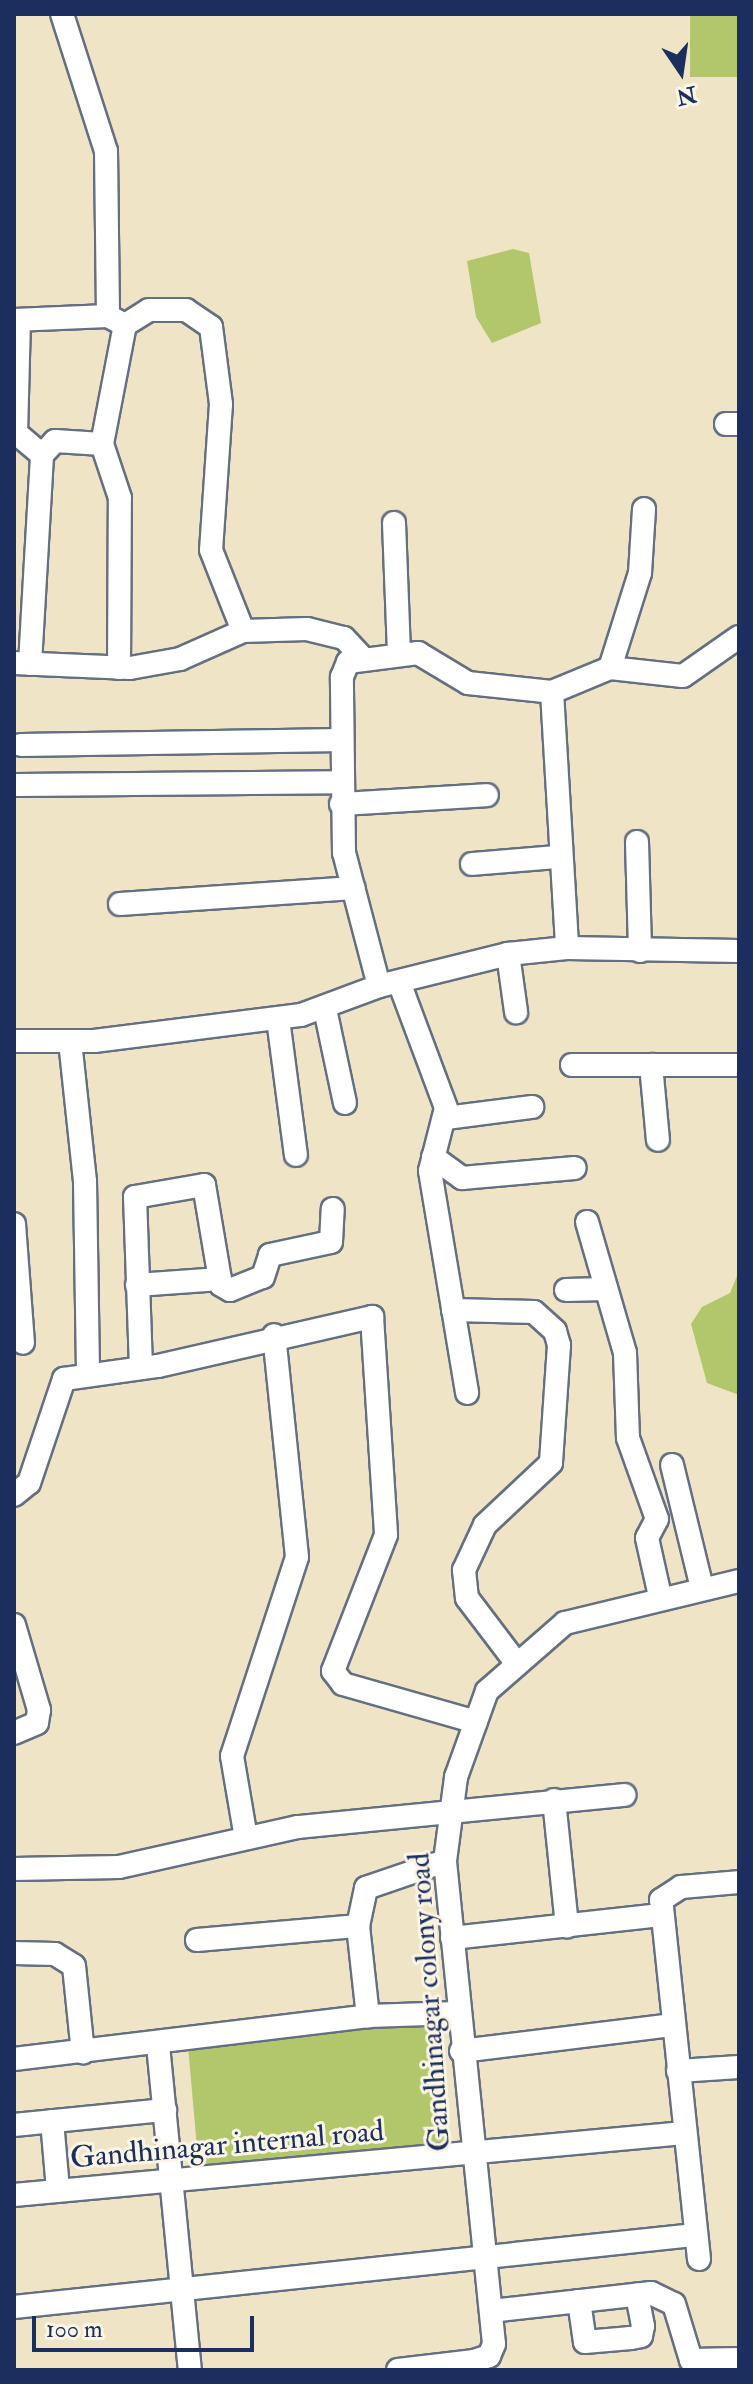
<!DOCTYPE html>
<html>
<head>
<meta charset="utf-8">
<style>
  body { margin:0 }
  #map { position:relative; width:753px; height:2384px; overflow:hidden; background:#efe5c6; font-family:"IM FELL Double Pica",serif }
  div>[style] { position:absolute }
  .green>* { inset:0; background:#b2c76b; transform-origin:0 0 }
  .roads { filter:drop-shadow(2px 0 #656f82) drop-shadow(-2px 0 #656f82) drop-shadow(0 2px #656f82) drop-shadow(0 -2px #656f82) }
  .minor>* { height:22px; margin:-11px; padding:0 11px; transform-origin:11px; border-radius:11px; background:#fff }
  span { translate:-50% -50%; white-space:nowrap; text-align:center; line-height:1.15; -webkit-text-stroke:6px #fcf5e5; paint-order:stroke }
  .street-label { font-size:30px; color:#1b2f5e }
  .frame { position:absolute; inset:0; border:16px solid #1b2f5e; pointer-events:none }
  .north { position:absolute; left:641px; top:32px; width:80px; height:80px; -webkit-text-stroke:6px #fcf5e5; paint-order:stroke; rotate:167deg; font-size:22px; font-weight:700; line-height:32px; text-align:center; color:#1b2f5e }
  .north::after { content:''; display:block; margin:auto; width:28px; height:36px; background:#1b2f5e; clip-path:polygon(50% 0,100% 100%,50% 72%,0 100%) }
  .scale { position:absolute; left:32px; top:2316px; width:222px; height:36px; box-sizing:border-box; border:4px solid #1b2f5e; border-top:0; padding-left:10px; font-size:24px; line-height:28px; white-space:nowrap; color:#1b2f5e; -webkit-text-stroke:6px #fcf5e5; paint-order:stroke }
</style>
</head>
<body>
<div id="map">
  <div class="green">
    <div style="left:690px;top:14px;width:49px;height:63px"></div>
    <div style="clip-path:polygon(513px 249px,529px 253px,541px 323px,492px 343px,476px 317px,467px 261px)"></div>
    <div style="clip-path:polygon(739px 1271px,739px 1395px,707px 1383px,691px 1324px,702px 1307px,730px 1293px)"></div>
    <div style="left:436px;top:2023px;width:124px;height:249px;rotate:85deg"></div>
  </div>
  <div class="roads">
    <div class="minor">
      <div style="left:62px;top:14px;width:144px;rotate:72.2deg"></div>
      <div style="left:106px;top:151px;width:165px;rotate:89.3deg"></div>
      <div style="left:108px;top:316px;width:19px;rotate:28deg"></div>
      <div style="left:125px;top:325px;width:28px;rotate:-32deg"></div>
      <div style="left:149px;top:310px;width:37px"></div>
      <div style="left:186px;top:310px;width:30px;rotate:34deg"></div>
      <div style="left:211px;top:327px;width:78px;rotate:82.6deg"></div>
      <div style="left:221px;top:404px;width:146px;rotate:93.9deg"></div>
      <div style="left:211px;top:550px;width:87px;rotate:68.4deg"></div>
      <div style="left:14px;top:320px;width:94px;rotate:-2.4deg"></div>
      <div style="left:19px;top:320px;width:113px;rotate:91.5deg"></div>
      <div style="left:16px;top:433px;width:34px;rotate:40deg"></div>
      <div style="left:726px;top:424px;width:13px"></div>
      <div style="left:394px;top:523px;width:130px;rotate:87.8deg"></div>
      <div style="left:14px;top:663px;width:116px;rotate:2.5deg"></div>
      <div style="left:130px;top:668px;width:51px;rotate:-10.2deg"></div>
      <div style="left:180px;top:659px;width:69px;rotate:-24deg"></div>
      <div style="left:243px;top:631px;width:64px;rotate:-1.8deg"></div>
      <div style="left:307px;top:629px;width:38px;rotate:14deg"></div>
      <div style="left:344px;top:638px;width:23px;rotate:47deg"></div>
      <div style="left:30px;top:664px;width:209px;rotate:-86.7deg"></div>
      <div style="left:42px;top:455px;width:19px;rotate:-47deg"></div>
      <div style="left:55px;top:441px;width:47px;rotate:3.7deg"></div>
      <div style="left:119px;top:668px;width:170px;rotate:-89.7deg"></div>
      <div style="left:120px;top:498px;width:57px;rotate:-108.4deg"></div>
      <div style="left:102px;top:444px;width:121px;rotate:-79.1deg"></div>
      <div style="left:610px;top:668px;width:73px;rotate:6.3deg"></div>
      <div style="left:683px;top:676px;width:68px;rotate:-34.9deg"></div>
      <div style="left:552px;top:692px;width:256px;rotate:86.6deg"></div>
      <div style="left:21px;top:745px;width:321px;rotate:-0.9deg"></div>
      <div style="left:17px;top:785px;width:323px;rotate:-0.5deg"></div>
      <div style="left:341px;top:804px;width:146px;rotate:-3.5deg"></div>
      <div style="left:637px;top:842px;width:109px;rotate:88.4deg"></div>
      <div style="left:472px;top:864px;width:86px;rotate:-4.7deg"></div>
      <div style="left:120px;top:904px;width:234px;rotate:-3.9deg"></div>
      <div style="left:508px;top:954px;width:59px;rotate:82.1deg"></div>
      <div style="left:399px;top:982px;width:134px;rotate:69.5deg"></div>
      <div style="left:446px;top:1108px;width:65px;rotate:104.3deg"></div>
      <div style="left:430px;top:1171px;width:225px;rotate:80.5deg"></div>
      <div style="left:379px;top:986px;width:138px;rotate:-104.7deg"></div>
      <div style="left:344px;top:853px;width:176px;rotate:-90.7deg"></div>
      <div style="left:342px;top:677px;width:16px;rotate:-68deg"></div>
      <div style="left:348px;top:662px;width:71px;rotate:-7.3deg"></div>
      <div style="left:418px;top:653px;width:58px;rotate:31deg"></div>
      <div style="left:468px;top:683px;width:84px;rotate:6.1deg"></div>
      <div style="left:552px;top:692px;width:63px;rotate:-22.5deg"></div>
      <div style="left:610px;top:668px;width:100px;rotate:-72.5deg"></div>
      <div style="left:640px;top:573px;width:64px;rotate:-86.4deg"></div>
      <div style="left:325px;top:1009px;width:96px;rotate:78deg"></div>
      <div style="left:278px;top:1019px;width:137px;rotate:82.5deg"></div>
      <div style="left:14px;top:1041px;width:80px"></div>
      <div style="left:94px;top:1041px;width:209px;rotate:-7.2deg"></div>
      <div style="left:301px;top:1015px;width:83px;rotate:-20.4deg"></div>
      <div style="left:379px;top:986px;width:133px;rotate:-13.9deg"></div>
      <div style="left:508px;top:954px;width:59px;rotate:-5.8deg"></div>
      <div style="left:567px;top:948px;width:172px;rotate:1deg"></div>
      <div style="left:70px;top:1041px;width:141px;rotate:83.9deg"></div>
      <div style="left:85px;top:1181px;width:192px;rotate:89.1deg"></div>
      <div style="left:572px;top:1065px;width:167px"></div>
      <div style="left:651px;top:1065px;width:75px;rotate:84.7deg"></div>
      <div style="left:446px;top:1118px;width:87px;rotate:-7.3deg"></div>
      <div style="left:433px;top:1157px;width:36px;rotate:36deg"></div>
      <div style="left:462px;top:1178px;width:113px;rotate:-5.1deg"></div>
      <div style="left:587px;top:1222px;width:136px;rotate:73.8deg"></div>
      <div style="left:625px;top:1353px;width:85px;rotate:88deg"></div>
      <div style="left:628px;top:1438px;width:86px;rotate:70.3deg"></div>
      <div style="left:657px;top:1519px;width:21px;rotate:118deg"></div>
      <div style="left:647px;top:1538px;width:59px;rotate:77.4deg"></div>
      <div style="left:14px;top:1224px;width:119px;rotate:85.7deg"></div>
      <div style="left:137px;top:1285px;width:83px;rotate:-4.1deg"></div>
      <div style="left:566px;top:1290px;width:40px;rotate:-1.4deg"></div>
      <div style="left:453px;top:1310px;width:81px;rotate:1.4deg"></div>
      <div style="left:534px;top:1312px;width:28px;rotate:42deg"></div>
      <div style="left:555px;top:1331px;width:15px;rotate:74deg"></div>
      <div style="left:559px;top:1345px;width:118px;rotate:93.9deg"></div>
      <div style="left:551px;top:1463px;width:91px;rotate:136.8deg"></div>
      <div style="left:485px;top:1525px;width:50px;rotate:115deg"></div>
      <div style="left:464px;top:1570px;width:28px;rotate:84deg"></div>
      <div style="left:467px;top:1598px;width:78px;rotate:52.8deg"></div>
      <div style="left:141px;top:1368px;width:171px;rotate:-92deg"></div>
      <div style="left:135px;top:1197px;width:70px;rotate:-9.9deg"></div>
      <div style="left:204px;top:1185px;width:101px;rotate:80.4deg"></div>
      <div style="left:221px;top:1285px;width:10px;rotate:29deg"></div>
      <div style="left:230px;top:1290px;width:35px;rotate:-22deg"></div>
      <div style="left:263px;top:1277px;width:23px;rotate:-72deg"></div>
      <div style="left:270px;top:1255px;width:62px;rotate:-12deg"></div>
      <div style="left:331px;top:1242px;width:33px;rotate:-87deg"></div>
      <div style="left:672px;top:1465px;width:127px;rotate:76.3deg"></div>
      <div style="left:14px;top:1495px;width:19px;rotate:-39deg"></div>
      <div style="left:29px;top:1483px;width:110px;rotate:-71.4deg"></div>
      <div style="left:64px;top:1379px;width:95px;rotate:-7.9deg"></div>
      <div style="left:158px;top:1366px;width:220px;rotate:-12.9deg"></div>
      <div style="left:372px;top:1317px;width:218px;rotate:86.3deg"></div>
      <div style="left:386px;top:1535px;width:146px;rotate:111.3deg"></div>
      <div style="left:333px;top:1671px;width:16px;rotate:52deg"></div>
      <div style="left:343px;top:1684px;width:138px;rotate:15.9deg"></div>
      <div style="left:14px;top:1625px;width:89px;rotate:73.6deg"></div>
      <div style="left:39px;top:1710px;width:13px;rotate:99deg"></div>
      <div style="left:37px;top:1723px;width:25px;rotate:157deg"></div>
      <div style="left:554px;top:1800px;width:127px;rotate:84.1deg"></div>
      <div style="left:246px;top:1838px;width:83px;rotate:-99.7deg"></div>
      <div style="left:232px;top:1756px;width:209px;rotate:-71.9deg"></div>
      <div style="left:297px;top:1557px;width:223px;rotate:-95.9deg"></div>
      <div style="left:14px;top:1869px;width:105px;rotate:-1.1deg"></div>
      <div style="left:119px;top:1867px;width:183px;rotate:-12.6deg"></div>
      <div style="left:298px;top:1827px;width:328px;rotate:-5.6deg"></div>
      <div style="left:358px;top:1926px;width:39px;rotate:-78deg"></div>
      <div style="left:366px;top:1888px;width:83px;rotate:-18.9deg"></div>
      <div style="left:452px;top:1938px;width:210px;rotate:-6.3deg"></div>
      <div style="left:197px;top:1940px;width:162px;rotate:-5deg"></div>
      <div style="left:358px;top:1926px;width:91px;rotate:83.7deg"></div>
      <div style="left:14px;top:1953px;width:41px;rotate:1.4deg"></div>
      <div style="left:55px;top:1954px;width:22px;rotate:32deg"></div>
      <div style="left:74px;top:1966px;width:87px;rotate:84.1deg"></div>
      <div style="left:158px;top:2045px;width:327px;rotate:84.4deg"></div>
      <div style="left:461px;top:2051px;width:214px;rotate:-7deg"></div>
      <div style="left:14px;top:2059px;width:357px;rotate:-6.9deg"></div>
      <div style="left:368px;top:2016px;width:90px;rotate:-1.9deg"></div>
      <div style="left:678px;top:2071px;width:61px;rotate:-3.8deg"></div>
      <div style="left:52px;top:2121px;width:69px;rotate:85deg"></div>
      <div style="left:14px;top:2125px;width:152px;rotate:-5.7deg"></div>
      <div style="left:14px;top:2195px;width:673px;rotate:-5.29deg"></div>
      <div style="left:699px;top:2259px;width:361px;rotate:-96deg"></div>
      <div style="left:661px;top:1900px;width:24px;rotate:-33deg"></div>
      <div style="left:681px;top:1887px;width:58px;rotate:-4.9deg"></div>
      <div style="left:579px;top:2301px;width:41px;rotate:81.7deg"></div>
      <div style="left:585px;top:2342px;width:46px;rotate:-5deg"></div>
      <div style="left:631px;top:2338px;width:10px;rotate:-11deg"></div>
      <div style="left:641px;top:2336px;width:10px;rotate:-79deg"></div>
      <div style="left:643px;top:2326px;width:32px;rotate:-101deg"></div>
      <div style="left:14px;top:2307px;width:685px;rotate:-6.04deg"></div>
      <div style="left:491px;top:2311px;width:161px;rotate:-6.4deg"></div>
      <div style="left:651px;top:2293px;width:25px;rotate:26deg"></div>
      <div style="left:674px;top:2304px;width:59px;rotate:73.1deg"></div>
      <div style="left:691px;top:2360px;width:48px;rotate:-1.2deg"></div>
      <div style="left:398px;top:2370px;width:77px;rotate:-6.8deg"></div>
      <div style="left:474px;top:2361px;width:16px;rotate:-18deg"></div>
      <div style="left:489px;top:2356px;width:13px;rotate:-67deg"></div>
      <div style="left:494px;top:2344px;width:485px;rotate:-95.8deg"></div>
      <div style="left:445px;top:1861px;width:85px;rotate:-82.5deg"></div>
      <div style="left:456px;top:1777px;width:91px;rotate:-70.2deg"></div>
      <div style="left:487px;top:1691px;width:103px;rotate:-41.1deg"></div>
      <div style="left:565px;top:1623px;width:179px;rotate:-13.6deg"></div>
    </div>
  </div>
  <div class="street-label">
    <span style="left:430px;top:2002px;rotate:-94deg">Gandhinagar colony road</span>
    <span style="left:227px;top:2145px;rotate:-5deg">Gandhinagar internal road</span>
  </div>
  <div class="frame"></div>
  <div class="north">N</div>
  <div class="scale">100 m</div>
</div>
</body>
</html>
